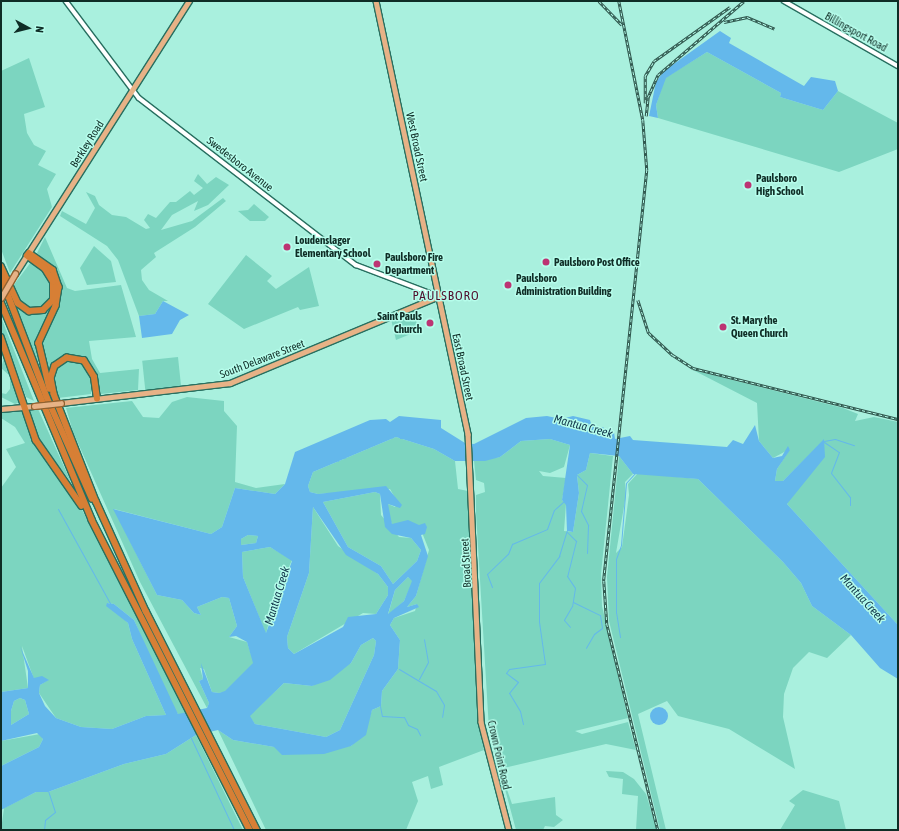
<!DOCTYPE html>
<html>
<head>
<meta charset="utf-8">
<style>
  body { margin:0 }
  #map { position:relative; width:899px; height:831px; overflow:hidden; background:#a9f0de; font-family:"Asap Condensed",sans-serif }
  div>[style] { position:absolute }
  .green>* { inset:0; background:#7cd5c0; transform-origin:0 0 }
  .water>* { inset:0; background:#64b8eb }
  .round { border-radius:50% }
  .stream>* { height:1px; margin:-0.5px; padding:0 0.5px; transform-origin:0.5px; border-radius:0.5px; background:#64b8eb }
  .roads { filter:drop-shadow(1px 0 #286f60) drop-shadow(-1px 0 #286f60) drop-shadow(0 1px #286f60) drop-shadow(0 -1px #286f60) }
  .minor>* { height:3.5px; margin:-1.75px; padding:0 1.75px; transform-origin:1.75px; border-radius:1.75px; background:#fff }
  .major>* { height:4.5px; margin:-2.25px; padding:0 2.25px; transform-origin:2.25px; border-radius:2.25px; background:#e7b286 }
  .highway>* { height:5.5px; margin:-2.75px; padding:0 2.75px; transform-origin:2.75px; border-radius:2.75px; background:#d77f35 }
  .rail>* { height:2.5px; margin-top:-1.25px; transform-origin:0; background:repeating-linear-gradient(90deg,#b6fdeb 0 3px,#2d534a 0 6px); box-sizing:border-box; border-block:1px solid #2d534a }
  .bridges { filter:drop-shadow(1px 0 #916230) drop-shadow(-1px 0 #916230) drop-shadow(0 1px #916230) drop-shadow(0 -1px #916230) }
  .major-bridge>* { height:4.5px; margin:-2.25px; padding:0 2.25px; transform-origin:2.25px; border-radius:2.25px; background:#e7b286 }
  .dots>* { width:11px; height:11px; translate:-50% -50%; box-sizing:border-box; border:2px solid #b6fdeb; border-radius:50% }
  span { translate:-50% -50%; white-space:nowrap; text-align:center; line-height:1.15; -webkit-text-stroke:3px #b6fdeb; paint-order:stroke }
  .street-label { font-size:11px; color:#0f2d26 }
  .poi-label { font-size:11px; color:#0f2d26; font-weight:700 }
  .left { translate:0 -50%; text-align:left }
  .right { translate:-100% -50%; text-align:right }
  .water-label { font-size:12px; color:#11364b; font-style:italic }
  .quarter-label { font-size:13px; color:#51102e; letter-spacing:1px }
  .frame { position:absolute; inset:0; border:2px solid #0f2d26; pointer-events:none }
  .north { position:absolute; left:8px; top:8px; width:40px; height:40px; -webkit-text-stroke:3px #b6fdeb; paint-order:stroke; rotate:97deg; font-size:11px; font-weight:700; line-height:16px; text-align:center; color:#0f2d26 }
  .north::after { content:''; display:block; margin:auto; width:14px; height:18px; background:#0f2d26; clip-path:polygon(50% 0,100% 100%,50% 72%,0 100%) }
</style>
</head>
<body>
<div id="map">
  <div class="green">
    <div style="clip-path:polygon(707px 52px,781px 93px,780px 97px,823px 110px,838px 91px,898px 123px,898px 149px,839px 172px,658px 118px,656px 105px,665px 78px)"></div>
    <div style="clip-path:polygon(29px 58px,45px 107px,24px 114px,27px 133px,34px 145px,46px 151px,38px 165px,56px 174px,47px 189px,52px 207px,10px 273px,1px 249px,1px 71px)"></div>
    <div style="clip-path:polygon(198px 174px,207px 184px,216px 177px,229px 185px,208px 205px,194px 211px,198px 201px,172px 215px,161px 230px,192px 221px,223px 198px,226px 201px,195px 227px,154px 253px,156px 257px,141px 270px,142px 280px,149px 290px,168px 301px,163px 301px,155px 314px,139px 316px,118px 260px,107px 246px,60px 216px,62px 211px,86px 224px,95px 208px,86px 192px,95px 196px,99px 205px,112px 215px,126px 217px,146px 229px,150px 228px,144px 220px,148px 214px,156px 218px,170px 202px,176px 202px,190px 191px,194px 195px,203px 188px,194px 181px)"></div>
    <div style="clip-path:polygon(254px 204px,269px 217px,265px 221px,250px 221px,238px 211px,248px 210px)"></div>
    <div style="clip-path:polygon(45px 237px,67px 288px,75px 291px,121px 285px,136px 337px,89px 341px,92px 359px,100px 373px,139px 369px,138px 390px,101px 394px,93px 369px,76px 356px,58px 361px,50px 377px,41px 350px,43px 334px,60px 304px,62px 287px,56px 271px,37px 253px)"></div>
    <div style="clip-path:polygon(94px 246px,111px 261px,116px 282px,87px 285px,80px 268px)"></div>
    <div style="clip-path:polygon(246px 255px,272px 276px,267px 281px,276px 289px,309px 267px,319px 306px,300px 310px,298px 307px,244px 329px,208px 304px)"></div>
    <div style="clip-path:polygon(31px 262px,51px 280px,52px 298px,42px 308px,28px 309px,21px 304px,13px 286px)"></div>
    <div style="clip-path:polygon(57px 299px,40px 333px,38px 364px,14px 302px,29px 313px,40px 313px)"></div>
    <div style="clip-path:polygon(414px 309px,418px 331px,396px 340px,391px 319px)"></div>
    <div style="clip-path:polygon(1px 317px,34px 401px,26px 397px,1px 330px)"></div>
    <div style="clip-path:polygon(1px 342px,20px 402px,15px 404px,1px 397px,1px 393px,6px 394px,10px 389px,10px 376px,1px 368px,4px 358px)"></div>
    <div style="left:178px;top:357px;width:30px;height:36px;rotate:84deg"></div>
    <div style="clip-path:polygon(69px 359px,86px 364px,92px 375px,91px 394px,58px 398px,53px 377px,56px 369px)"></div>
    <div style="clip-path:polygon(693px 370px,843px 408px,858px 414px,855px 421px,874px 417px,898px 422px,898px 625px,787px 504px,820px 444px,783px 481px,775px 481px,777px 469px,790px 449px,773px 458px,759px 441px,757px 403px)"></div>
    <div style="clip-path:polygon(187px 397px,224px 401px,224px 411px,237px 426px,235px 482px,256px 488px,285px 484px,275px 494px,235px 488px,222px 527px,211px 534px,114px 509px,157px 595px,182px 600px,194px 613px,201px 615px,197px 607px,222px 597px,229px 598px,237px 626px,229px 637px,247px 642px,254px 663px,225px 692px,219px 693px,212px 692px,204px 669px,200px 668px,203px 679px,199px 681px,209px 703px,207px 708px,140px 582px,73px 432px,66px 408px,132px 401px,143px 417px,159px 418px,172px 402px)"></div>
    <div style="clip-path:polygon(38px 409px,71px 482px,38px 439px,30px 411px)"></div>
    <div style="clip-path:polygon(21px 411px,35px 442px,74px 494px,186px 714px,178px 714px,170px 703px,134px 620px,114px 604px,107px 603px,128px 623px,132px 639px,166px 715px,146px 716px,112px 729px,81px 727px,56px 718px,39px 693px,40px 685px,48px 680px,34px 679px,22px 646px,28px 688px,1px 692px,1px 488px,16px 467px,6px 449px,25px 443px,15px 427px,1px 418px,1px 413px)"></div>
    <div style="clip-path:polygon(396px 437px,434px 449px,455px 461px,458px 489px,468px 491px,480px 732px,484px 750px,439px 767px,443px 785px,431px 789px,428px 776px,412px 782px,418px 801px,406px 830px,266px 830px,218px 730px,233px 740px,274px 747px,351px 746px,364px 734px,372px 710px,381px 706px,382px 691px,398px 669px,400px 640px,390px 625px,394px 618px,415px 611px,417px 604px,407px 607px,416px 596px,429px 550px,419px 525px,392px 524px,387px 512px,388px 504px,395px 507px,398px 503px,390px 489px,318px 494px,310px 492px,308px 486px,313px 472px)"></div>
    <div style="clip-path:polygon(550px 439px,570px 445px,564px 467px,550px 473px,539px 471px,543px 476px,566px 478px,562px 500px,566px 504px,564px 531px,573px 532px,579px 493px,577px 475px,586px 470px,590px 453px,613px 456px,601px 574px,602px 606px,628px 718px,575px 731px,582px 734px,628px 722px,636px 750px,606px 744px,504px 768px,501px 772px,512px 804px,555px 797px,556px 815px,563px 820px,554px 827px,545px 826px,543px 830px,516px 830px,489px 730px,476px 513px,476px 495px,485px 492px,484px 483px,476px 480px,474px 461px,500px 457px,521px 441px)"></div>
    <div style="clip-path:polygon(619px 456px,633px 474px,625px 482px,626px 495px,616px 553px,622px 547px,629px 495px,628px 484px,638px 473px,698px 479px,783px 562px,801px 583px,812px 606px,851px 635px,827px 658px,809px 652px,793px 668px,784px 694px,783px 717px,795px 769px,729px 729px,678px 716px,667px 701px,638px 714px,666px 830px,660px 830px,609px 621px,607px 577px)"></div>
    <div style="clip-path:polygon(375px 492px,380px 494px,381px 515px,399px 537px,411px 538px,421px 550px,417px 561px,393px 584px,381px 566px,348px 547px,323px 502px)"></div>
    <div style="clip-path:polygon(313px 507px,338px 546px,378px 574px,388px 587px,388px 595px,376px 614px,363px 613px,294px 654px,288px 648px,287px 637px,309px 573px)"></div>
    <div style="clip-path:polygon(248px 535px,258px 536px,256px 543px,241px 545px,241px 539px)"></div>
    <div style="clip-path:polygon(270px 547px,292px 560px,274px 601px,266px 634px,243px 577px,242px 552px)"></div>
    <div style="clip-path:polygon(408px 577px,413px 581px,404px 601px,388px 615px,395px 590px)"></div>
    <div style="clip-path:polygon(373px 638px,376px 641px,374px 655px,340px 730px,326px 737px,255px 724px,249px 716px,284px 683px,312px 686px,351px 663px,361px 645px)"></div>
    <div style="clip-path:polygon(20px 698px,25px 700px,29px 714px,11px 725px,11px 711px,14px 701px)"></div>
    <div style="clip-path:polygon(40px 734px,43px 739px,39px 747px,1px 766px,1px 741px)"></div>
    <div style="clip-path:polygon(196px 735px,243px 830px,1px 830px,4px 808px,36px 792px,48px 792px,124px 764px,166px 754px)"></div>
    <div style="clip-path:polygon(606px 771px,623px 772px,634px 779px,646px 794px,657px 830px,636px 830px,638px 796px,622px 794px,623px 779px,609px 777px)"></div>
    <div style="clip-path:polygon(803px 790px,839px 801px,846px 830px,780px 830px,795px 805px,789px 801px)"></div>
  </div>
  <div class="water">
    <div style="clip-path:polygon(720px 31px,731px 38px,729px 43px,804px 86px,811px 77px,835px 81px,838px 91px,823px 110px,780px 97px,781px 93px,707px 52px,666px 78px,656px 105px,658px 118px,649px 116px,656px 82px,664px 71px)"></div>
    <div style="clip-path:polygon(163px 301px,189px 315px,180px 320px,172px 334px,142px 338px,139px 316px,155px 314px)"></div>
    <div style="clip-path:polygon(evenodd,399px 416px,441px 420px,441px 428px,465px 443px,474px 444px,526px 418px,547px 416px,561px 419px,573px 416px,590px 420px,592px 427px,602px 427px,614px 432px,615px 439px,630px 436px,633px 440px,727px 447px,733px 440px,743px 444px,755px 425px,759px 441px,773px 458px,782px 456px,788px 446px,790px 450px,777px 469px,775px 481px,783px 481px,824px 439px,825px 457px,787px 504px,898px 625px,898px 679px,880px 668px,851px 635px,812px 606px,801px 583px,783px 562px,698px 479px,633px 474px,619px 456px,590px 453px,586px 470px,577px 475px,579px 493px,573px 532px,567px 531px,566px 505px,562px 500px,570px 445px,550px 439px,521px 441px,500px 457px,485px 461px,455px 461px,434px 449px,396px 437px,313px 472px,308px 486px,310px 492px,318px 494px,386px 486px,402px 505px,400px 508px,388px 504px,392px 524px,408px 520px,419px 525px,425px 523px,427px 527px,425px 534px,421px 535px,428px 556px,416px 596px,407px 607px,417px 604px,419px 607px,394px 618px,390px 625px,400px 640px,398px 669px,382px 691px,381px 706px,372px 710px,366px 735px,351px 746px,324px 754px,282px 755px,274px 747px,233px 740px,218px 730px,196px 735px,166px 754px,124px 764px,48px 792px,36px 792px,1px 810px,1px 766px,39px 747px,43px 739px,37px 733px,1px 741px,1px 692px,28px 688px,28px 671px,20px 646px,34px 678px,42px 676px,49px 680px,40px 685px,39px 693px,45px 706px,56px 718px,81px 727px,112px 729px,146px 716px,166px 715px,132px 639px,128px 623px,106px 606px,107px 603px,114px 604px,134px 620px,178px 714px,207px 708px,209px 703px,199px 681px,203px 679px,201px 663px,212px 692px,219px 693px,225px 691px,253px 663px,247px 642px,236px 636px,229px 637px,237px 626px,229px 598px,222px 597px,197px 607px,201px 615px,194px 613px,182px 600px,157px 595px,113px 509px,211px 534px,222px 527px,235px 488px,275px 494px,285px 484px,295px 452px,370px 420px,386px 419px,390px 422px,399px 416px,375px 492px,380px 494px,385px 527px,392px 534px,411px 538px,421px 550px,417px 561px,393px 584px,381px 566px,348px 547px,323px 502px,375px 492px,399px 416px,313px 507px,346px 555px,378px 574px,388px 587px,388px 595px,376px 614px,348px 617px,343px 627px,294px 654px,288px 648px,287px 637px,309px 573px,313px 507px,399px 416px,248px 535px,258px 536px,256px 543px,241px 545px,241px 539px,248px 535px,399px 416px,270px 547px,292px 561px,266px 633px,243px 577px,242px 552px,270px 547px,399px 416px,408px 577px,412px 581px,404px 601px,388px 614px,395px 590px,408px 577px,399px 416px,373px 638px,376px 641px,374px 655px,340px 730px,326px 737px,255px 724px,250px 716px,284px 683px,312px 686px,330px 680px,351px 663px,361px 645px,373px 638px,399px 416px,20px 698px,25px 700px,29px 714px,11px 725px,11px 711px,14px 701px,20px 698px)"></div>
    <div class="round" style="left:650px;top:707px;width:18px;height:18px"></div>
  </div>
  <div class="stream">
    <div style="left:824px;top:441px;width:11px;rotate:-10deg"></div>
    <div style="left:835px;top:439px;width:20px;rotate:18deg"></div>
    <div style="left:824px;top:442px;width:18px;rotate:34deg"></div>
    <div style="left:839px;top:452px;width:22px;rotate:111deg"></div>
    <div style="left:831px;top:473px;width:31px;rotate:52deg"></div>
    <div style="left:850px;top:497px;width:8px;rotate:90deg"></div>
    <div style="left:577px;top:475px;width:14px;rotate:45deg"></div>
    <div style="left:587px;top:485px;width:27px;rotate:103deg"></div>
    <div style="left:581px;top:511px;width:16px;rotate:63deg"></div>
    <div style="left:588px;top:525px;width:28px;rotate:92deg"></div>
    <div style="left:58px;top:509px;width:110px;rotate:61.1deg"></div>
    <div style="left:567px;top:532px;width:13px;rotate:45deg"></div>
    <div style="left:576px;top:541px;width:36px;rotate:104deg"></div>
    <div style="left:567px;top:576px;width:14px;rotate:56deg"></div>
    <div style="left:575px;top:588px;width:18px;rotate:99deg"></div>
    <div style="left:572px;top:606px;width:16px;rotate:120deg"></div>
    <div style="left:564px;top:620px;width:9px;rotate:49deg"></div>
    <div style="left:492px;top:587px;width:14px;rotate:-111deg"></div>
    <div style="left:487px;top:574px;width:29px;rotate:-44deg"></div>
    <div style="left:508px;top:554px;width:11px;rotate:-68deg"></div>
    <div style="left:512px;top:544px;width:38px;rotate:-23deg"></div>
    <div style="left:547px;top:529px;width:20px;rotate:-70deg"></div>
    <div style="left:554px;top:510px;width:13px;rotate:-42deg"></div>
    <div style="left:573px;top:602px;width:30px;rotate:26deg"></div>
    <div style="left:600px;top:615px;width:13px;rotate:81deg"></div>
    <div style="left:602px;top:628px;width:10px;rotate:143deg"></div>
    <div style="left:594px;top:634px;width:16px;rotate:120deg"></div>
    <div style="left:620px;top:637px;width:24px;rotate:-99deg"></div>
    <div style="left:616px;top:613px;width:54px;rotate:-90deg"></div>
    <div style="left:616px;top:559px;width:15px;rotate:-70deg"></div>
    <div style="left:621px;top:545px;width:62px;rotate:-85.4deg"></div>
    <div style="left:626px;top:483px;width:13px;rotate:-48deg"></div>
    <div style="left:399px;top:669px;width:43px;rotate:30.7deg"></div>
    <div style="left:436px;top:691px;width:16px;rotate:60deg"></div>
    <div style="left:444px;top:705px;width:12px;rotate:99deg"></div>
    <div style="left:419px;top:679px;width:19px;rotate:-62deg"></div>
    <div style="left:428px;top:662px;width:23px;rotate:-100deg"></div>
    <div style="left:380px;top:706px;width:10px;rotate:79deg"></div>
    <div style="left:382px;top:716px;width:22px;rotate:3deg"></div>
    <div style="left:404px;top:717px;width:9px;rotate:63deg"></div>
    <div style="left:408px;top:725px;width:10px;rotate:24deg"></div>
    <div style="left:417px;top:729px;width:7px;rotate:63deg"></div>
    <div style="left:523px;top:724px;width:13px;rotate:-103deg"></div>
    <div style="left:520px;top:711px;width:21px;rotate:-121deg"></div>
    <div style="left:509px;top:693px;width:14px;rotate:-51deg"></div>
    <div style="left:518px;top:682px;width:15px;rotate:-143deg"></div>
    <div style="left:506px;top:673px;width:5px;rotate:-53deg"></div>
    <div style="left:509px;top:669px;width:36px;rotate:-8deg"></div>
    <div style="left:545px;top:664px;width:42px;rotate:-98.1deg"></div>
    <div style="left:539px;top:622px;width:39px;rotate:-90deg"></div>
    <div style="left:539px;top:583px;width:34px;rotate:-53deg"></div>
    <div style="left:559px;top:556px;width:27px;rotate:-73deg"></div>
    <div style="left:191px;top:738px;width:102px;rotate:64.9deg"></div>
    <div style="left:44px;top:830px;width:10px;rotate:-84deg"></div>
    <div style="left:45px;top:820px;width:13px;rotate:-39deg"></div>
    <div style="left:55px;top:812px;width:22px;rotate:-108deg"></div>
  </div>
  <div class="roads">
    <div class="minor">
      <div style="left:66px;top:1px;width:121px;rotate:53deg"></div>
      <div style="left:139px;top:98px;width:274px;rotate:37.6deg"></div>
      <div style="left:356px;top:265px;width:88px;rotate:20.7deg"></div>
      <div style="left:784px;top:1px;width:131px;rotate:29.7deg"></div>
    </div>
    <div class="major">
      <div style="left:376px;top:1px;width:443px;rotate:78deg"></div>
      <div style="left:468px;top:434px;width:288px;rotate:87.4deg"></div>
      <div style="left:481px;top:722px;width:112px;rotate:75.5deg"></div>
      <div style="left:15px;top:274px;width:324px;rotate:-57.5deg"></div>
      <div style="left:61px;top:403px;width:170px;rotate:-6.7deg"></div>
      <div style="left:230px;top:383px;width:226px;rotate:-22.6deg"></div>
      <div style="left:1px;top:409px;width:33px;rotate:-5deg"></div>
    </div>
    <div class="highway">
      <div style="left:29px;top:253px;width:29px;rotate:35deg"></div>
      <div style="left:53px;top:270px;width:18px;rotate:71deg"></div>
      <div style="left:59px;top:287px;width:19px;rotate:99deg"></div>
      <div style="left:56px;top:306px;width:41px;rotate:114.7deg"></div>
      <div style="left:39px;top:343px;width:47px;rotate:76.6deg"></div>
      <div style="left:1px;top:266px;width:41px;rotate:65.3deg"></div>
      <div style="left:18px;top:303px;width:14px;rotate:36deg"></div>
      <div style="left:29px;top:311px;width:14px;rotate:-4deg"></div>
      <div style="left:43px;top:310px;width:14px;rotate:-45deg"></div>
      <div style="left:53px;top:300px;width:18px;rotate:-90deg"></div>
      <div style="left:53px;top:282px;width:15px;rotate:-122deg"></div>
      <div style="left:45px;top:269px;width:22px;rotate:-144deg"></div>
      <div style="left:1px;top:276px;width:129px;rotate:69.2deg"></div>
      <div style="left:47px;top:397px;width:111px;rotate:66deg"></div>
      <div style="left:1px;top:302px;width:236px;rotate:67.3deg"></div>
      <div style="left:92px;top:520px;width:348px;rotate:63deg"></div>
      <div style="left:1px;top:337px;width:109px;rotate:71.2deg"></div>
      <div style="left:36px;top:440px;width:80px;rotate:55.1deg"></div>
      <div style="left:97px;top:399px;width:22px;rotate:-98deg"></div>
      <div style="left:94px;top:377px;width:19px;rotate:-122deg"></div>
      <div style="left:84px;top:361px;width:17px;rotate:-170deg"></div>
      <div style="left:67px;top:358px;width:14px;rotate:146deg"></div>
      <div style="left:55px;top:366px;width:13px;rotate:108deg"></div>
      <div style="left:51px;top:378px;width:16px;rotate:79deg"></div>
      <div style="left:54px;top:394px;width:115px;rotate:68.6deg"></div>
      <div style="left:96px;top:501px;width:121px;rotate:65.6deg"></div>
      <div style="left:146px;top:611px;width:246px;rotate:63.1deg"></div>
    </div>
  </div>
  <div class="rail">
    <div style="left:599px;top:1px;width:33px;rotate:46deg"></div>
    <div style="left:619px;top:1px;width:121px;rotate:78.6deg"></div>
    <div style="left:643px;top:120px;width:50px;rotate:85.4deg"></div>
    <div style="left:647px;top:170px;width:413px;rotate:96deg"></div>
    <div style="left:604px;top:581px;width:43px;rotate:86deg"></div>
    <div style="left:607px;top:624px;width:212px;rotate:76.1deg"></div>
    <div style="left:724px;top:22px;width:24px;rotate:-12deg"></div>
    <div style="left:747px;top:17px;width:30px;rotate:23deg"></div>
    <div style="left:645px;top:103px;width:27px;rotate:-90deg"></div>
    <div style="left:645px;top:76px;width:17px;rotate:-59deg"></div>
    <div style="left:654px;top:61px;width:93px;rotate:-35.4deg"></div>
    <div style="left:646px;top:116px;width:19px;rotate:-84deg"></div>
    <div style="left:648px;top:97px;width:24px;rotate:-66deg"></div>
    <div style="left:658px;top:75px;width:113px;rotate:-40.7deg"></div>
    <div style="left:638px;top:300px;width:35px;rotate:72deg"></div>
    <div style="left:649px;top:333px;width:33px;rotate:43deg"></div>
    <div style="left:673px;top:355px;width:24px;rotate:33deg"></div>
    <div style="left:693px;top:368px;width:211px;rotate:14deg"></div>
  </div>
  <div class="bridges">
    <div class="major-bridge">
      <div style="left:1px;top:298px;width:28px;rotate:-60deg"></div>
      <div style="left:34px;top:406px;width:27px;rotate:-6deg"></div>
    </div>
  </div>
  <div class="dots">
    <div style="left:748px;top:185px;background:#bc3473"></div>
    <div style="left:287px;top:247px;background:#bc3473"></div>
    <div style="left:546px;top:262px;background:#bc3473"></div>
    <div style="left:377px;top:264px;background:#bc3473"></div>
    <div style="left:508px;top:285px;background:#bc3473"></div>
    <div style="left:430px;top:323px;background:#bc3473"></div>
    <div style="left:723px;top:327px;background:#bc3473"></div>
  </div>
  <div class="street-label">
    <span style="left:856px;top:32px;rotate:29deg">Billingsport Road</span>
    <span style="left:87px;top:144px;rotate:-58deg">Berkley Road</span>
    <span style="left:417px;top:147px;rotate:78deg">West Broad Street</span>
    <span style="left:240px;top:164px;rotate:38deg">Swedesboro Avenue</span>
    <span style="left:262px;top:359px;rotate:-21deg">South Delaware Street</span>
    <span style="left:463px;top:367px;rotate:78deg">East Broad Street</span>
    <span style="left:466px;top:563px;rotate:-93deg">Broad Street</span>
    <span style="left:499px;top:755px;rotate:77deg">Crown Point Road</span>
  </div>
  <div class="poi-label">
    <span class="left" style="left:756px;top:185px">Paulsboro<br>High School</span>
    <span class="left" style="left:295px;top:247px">Loudenslager<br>Elementary School</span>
    <span class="left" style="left:385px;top:264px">Paulsboro Fire<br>Department</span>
    <span class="left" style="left:554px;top:262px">Paulsboro Post Office</span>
    <span class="left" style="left:516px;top:285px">Paulsboro<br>Administration Building</span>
    <span class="right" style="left:422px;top:323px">Saint Pauls<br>Church</span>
    <span class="left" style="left:731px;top:327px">St. Mary the<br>Queen Church</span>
  </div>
  <div class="water-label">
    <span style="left:583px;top:427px;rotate:15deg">Mantua Creek</span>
    <span style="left:278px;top:596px;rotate:-73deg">Mantua Creek</span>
    <span style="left:862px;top:599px;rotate:48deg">Mantua Creek</span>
  </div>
  <div class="quarter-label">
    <span style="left:446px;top:296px">PAULSBORO</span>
  </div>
  <div class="frame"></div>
  <div class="north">N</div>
</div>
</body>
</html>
